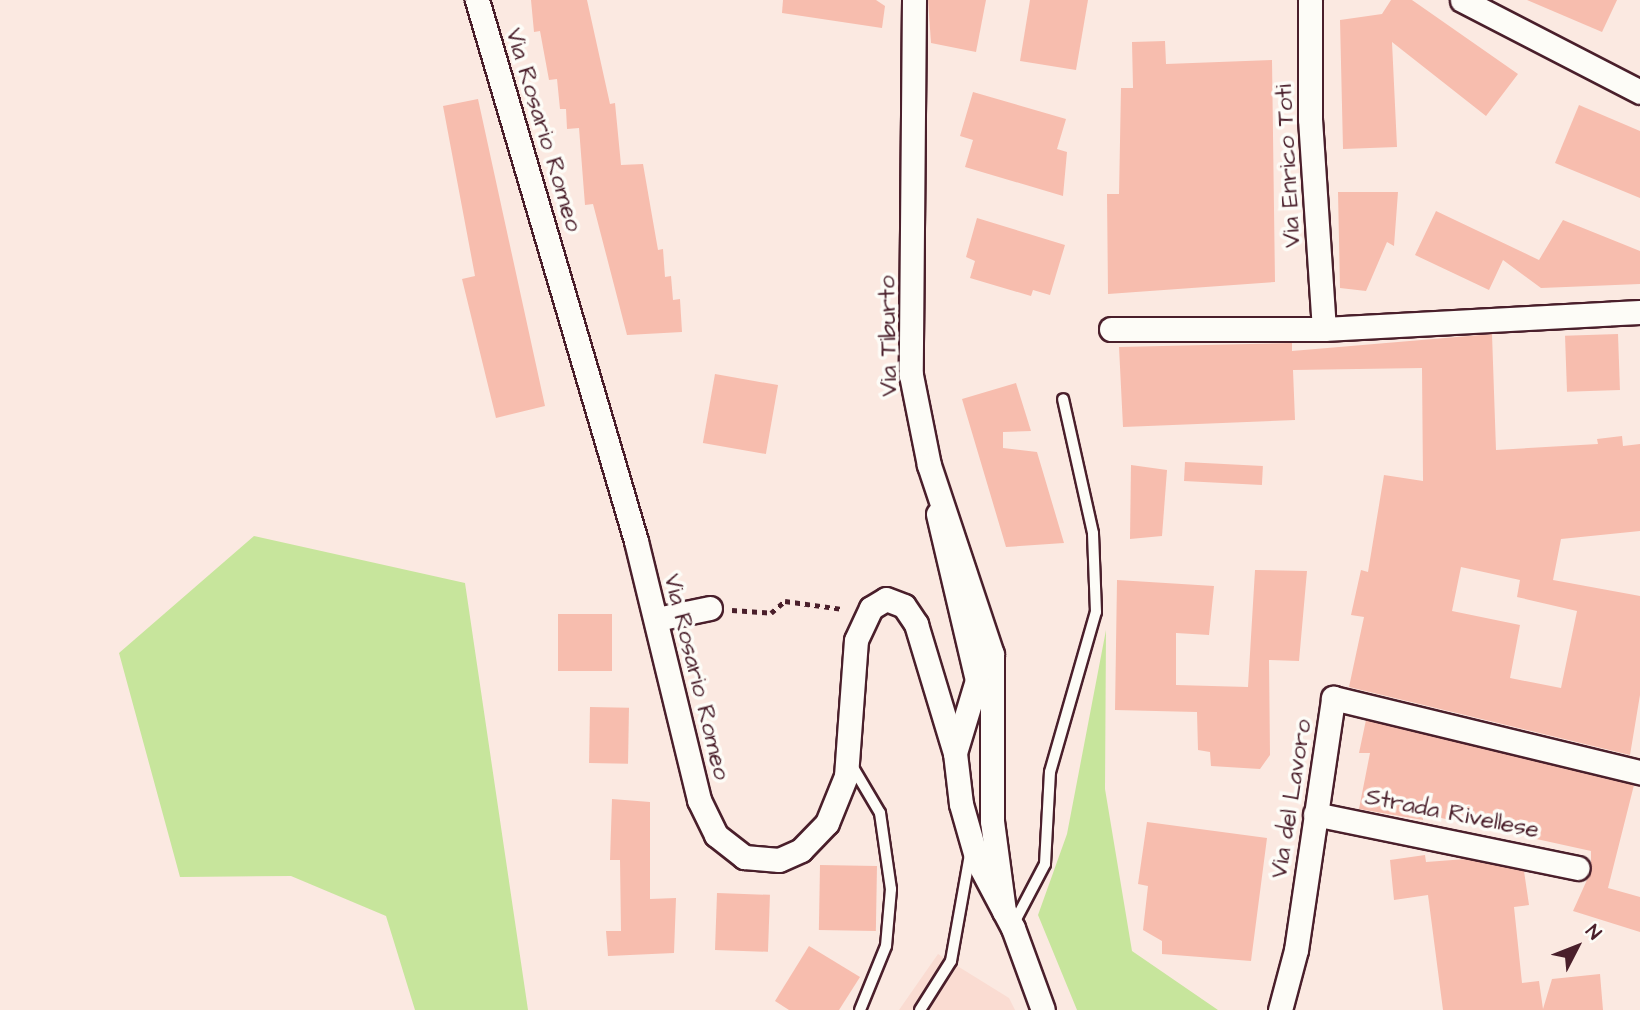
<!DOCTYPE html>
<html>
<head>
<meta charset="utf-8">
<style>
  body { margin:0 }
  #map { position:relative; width:1640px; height:1010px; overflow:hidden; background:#fbe9e1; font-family:"Architects Daughter",sans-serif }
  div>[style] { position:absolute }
  .built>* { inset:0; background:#fadcd2 }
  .green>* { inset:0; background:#c7e59c }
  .building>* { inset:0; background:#f7bdae; transform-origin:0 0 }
  .path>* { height:4.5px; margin-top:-2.25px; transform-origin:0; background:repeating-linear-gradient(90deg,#4a1f2b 0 5px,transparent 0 10px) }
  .roads { filter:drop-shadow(2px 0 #4a1f2b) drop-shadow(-2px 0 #4a1f2b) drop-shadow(0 2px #4a1f2b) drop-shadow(0 -2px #4a1f2b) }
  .lane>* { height:10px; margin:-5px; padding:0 5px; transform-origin:5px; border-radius:5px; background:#fdfcf7 }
  .street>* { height:23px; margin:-11.5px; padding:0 11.5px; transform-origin:11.5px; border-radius:11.5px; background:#fdfcf7 }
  span { translate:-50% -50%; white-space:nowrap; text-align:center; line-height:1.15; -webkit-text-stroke:7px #fdfcf7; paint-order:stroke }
  .street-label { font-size:24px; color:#4a1f2b }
  .north { position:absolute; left:1542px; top:912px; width:70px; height:70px; -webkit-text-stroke:5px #fdfcf7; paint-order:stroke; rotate:48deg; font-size:19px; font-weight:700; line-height:28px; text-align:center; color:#4a1f2b }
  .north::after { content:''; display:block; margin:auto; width:24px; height:32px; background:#4a1f2b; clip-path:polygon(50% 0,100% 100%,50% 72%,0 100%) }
</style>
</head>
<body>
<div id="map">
  <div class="built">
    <div style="clip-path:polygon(938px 954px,1009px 998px,1015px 1010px,899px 1010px)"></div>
  </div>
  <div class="green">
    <div style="clip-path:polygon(254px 536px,465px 583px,528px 1010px,415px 1010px,386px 916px,291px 876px,180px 877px,119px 653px)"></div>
    <div style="clip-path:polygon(1106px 630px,1105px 789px,1132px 951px,1218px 1010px,1077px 1010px,1038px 915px,1067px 834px)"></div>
  </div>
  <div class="building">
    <div style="clip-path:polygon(531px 0,587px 0,610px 104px,615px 103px,621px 165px,643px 164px,658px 250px,663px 249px,665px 277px,671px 276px,673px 300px,680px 299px,682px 332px,627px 335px,593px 204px,585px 205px,579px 128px,567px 129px,566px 109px,560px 109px,557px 79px,549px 80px,540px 31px,534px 32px)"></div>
    <div style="clip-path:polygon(783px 0,876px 0,885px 6px,882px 28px,782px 13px)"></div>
    <div style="clip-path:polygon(928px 0,986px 0,976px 52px,931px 43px)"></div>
    <div style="clip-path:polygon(1030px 0,1088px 0,1076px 70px,1020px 61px)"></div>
    <div style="clip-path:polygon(1391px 0,1412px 0,1518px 74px,1486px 116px,1392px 42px,1397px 147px,1343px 149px,1340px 20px,1382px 14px)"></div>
    <div style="clip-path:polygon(1527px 0,1617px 0,1602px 32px)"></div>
    <div style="clip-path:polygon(1165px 41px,1166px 64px,1272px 60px,1275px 282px,1108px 294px,1107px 194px,1119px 194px,1121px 88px,1133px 88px,1132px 42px)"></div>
    <div style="clip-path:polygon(973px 92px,1066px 119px,1057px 149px,1067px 152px,1063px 196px,965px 167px,973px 140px,960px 136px)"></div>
    <div style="clip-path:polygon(478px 99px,545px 406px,496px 418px,462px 279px,475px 276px,443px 106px)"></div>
    <div style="clip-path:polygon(1579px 105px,1640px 131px,1640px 198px,1555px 163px)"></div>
    <div style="clip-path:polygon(1338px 192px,1398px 192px,1394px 246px,1387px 242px,1366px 291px,1340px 288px)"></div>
    <div style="clip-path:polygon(1436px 211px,1539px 260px,1563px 220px,1640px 251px,1640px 284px,1541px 288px,1503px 260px,1489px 290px,1415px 255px)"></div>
    <div style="clip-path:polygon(977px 218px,1065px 245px,1050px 295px,1033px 290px,1031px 296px,970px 278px,975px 261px,966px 257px)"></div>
    <div style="clip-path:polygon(evenodd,1492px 334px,1496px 450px,1598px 444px,1597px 439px,1622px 436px,1623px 446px,1640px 444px,1640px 531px,1561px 539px,1553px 580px,1640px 596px,1640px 695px,1630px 755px,1349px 687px,1364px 617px,1351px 615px,1361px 570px,1368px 572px,1384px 475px,1423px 481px,1422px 368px,1293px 370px,1295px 420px,1123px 427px,1119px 347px,1292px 343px,1292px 351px,1492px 334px,1461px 567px,1520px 580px,1517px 597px,1577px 611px,1561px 688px,1510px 678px,1520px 625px,1452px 611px,1461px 567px)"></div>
    <div style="left:1618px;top:334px;width:56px;height:53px;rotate:88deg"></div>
    <div style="left:715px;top:374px;width:64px;height:70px;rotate:10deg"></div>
    <div style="clip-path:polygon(1016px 383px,1031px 431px,1003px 432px,1003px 448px,1037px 452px,1064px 543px,1006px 547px,962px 399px)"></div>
    <div style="left:1185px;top:462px;width:78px;height:19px;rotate:3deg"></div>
    <div style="clip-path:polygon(1131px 465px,1167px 470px,1162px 536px,1130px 539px)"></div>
    <div style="clip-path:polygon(1255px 570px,1307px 571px,1299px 661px,1269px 660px,1270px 755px,1260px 769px,1211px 766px,1210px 752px,1198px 750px,1197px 712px,1115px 710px,1117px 580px,1214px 586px,1209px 635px,1176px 633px,1176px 685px,1248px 687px)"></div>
    <div style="left:558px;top:614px;width:54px;height:57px"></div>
    <div style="left:590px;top:707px;width:39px;height:56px;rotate:1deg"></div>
    <div style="clip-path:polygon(1366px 720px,1634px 785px,1608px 888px,1640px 897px,1640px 932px,1573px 911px,1591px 871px,1591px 851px,1423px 814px,1423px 820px,1359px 809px,1370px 753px,1359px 753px)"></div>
    <div style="clip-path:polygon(612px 799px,650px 802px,650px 899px,676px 898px,674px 953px,608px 956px,606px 931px,621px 931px,620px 860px,610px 860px)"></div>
    <div style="clip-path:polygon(1147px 822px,1267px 838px,1251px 961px,1162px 954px,1162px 941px,1143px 930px,1148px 886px,1138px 884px)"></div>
    <div style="clip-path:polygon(1425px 855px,1426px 862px,1466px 859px,1524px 871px,1529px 905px,1514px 907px,1522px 983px,1539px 981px,1543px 1009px,1552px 979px,1600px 974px,1603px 1010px,1443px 1010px,1428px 895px,1394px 900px,1390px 860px)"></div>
    <div style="left:820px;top:865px;width:57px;height:65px;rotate:1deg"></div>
    <div style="left:717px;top:893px;width:53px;height:57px;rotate:2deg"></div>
    <div style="clip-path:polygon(809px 946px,860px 977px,839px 1010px,789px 1010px,775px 1001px)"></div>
  </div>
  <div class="path">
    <div style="left:732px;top:610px;width:39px;rotate:4deg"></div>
    <div style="left:771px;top:613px;width:18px;rotate:-41deg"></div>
    <div style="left:785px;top:601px;width:59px;rotate:7.9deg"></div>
  </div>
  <div class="roads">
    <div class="lane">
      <div style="left:851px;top:764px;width:57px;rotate:59.4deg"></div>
      <div style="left:880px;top:813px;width:77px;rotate:81.8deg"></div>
      <div style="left:891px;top:889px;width:57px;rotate:95deg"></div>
      <div style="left:886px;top:946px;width:69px;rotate:112.1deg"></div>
      <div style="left:1013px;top:925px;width:69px;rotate:-62.3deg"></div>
      <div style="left:1045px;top:864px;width:92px;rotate:-86.9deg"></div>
      <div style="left:1050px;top:772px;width:166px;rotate:-74deg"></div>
      <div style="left:1096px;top:612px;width:79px;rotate:-92.2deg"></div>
      <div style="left:1093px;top:533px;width:137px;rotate:-102.6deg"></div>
      <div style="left:920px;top:1010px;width:58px;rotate:-57.7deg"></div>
      <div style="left:951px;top:961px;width:109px;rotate:-79.9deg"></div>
    </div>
    <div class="street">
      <div style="left:477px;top:0;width:564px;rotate:73.62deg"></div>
      <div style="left:636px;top:541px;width:267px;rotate:76.3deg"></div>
      <div style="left:699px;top:800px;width:39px;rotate:64deg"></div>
      <div style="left:716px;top:835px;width:36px;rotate:38deg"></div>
      <div style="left:744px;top:857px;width:35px;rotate:5deg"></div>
      <div style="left:779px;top:860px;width:24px;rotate:-24deg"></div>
      <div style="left:801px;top:850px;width:37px;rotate:-46deg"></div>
      <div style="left:827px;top:823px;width:51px;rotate:-68deg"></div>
      <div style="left:846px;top:776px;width:136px;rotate:-85.8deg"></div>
      <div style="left:856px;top:640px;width:35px;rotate:-65deg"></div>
      <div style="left:871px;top:608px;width:17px;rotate:-31deg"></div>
      <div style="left:886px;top:599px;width:19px;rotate:21deg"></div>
      <div style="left:904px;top:606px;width:22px;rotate:56deg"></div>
      <div style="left:916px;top:624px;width:135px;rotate:73.2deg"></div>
      <div style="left:914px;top:0;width:375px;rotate:90.5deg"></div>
      <div style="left:911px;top:375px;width:92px;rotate:78.7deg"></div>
      <div style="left:929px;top:465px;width:199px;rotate:71.6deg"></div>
      <div style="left:992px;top:654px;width:167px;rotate:90deg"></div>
      <div style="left:992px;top:821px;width:91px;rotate:82.4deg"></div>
      <div style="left:1310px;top:0;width:119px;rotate:90deg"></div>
      <div style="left:1310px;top:119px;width:210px;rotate:86.2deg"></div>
      <div style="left:1462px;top:0;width:200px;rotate:27.3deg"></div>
      <div style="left:1111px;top:329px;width:213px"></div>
      <div style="left:1324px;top:329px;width:316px;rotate:-3.1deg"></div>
      <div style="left:938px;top:514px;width:171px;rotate:76.8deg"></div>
      <div style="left:977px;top:680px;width:76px;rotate:106.8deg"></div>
      <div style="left:955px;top:753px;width:51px;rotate:83.3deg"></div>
      <div style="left:961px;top:804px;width:58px;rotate:74.1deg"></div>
      <div style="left:977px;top:860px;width:77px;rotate:62.1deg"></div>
      <div style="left:1013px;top:928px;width:87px;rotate:69.9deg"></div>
      <div style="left:657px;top:619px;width:54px;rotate:-11.7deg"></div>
      <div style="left:1315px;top:814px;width:268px;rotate:11.6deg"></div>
      <div style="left:1280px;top:1010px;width:62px;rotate:-75.1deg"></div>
      <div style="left:1296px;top:950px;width:255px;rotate:-81.6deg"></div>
      <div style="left:1333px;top:698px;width:316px;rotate:13.6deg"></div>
    </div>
  </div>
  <div class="street-label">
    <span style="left:543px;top:130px;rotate:73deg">Via Rosario Romeo</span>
    <span style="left:1289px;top:166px;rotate:-93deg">Via Enrico Toti</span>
    <span style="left:889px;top:336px;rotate:-91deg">Via Tiburto</span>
    <span style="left:696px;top:677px;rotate:76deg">Via Rosario Romeo</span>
    <span style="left:1292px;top:799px;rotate:-81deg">Via del Lavoro</span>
    <span style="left:1452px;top:814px;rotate:11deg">Strada Rivellese</span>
  </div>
  <div class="north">N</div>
</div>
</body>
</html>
